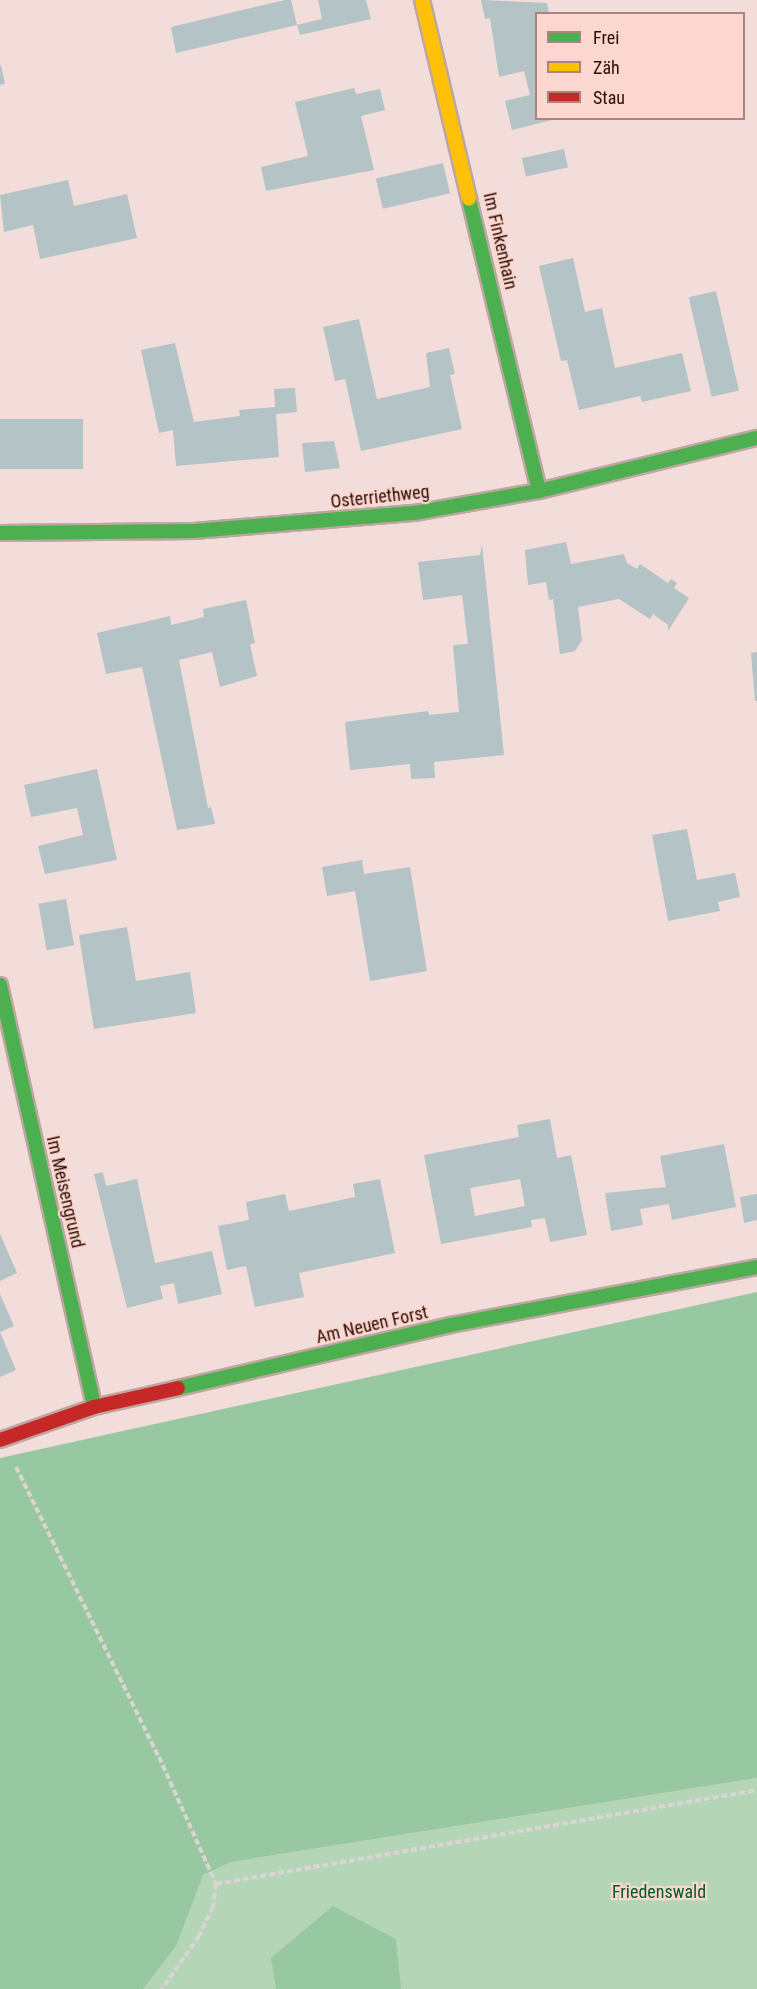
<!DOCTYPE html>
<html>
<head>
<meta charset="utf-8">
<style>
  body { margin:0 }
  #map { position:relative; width:757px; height:1989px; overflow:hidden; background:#f2ddda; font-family:"Roboto Condensed",sans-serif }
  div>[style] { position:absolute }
  .green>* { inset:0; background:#b4d5b6 }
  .forest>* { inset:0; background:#97c8a1 }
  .building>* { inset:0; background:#b4c3c6; transform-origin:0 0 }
  .path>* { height:4px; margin-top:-2px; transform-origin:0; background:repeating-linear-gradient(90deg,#dad4d2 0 6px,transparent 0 9px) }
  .roads { filter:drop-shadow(2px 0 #bfa6a1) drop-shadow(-2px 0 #bfa6a1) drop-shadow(0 2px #bfa6a1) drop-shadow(0 -2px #bfa6a1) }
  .fast>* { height:14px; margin:-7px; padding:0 7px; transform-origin:7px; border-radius:7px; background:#4caf50 }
  .slow>* { height:14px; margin:-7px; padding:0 7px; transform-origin:7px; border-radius:7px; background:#ffc107 }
  .jam>* { height:14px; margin:-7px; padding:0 7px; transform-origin:7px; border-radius:7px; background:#c62828 }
  span { translate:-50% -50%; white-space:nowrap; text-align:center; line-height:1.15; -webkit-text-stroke:4.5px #fcd7cf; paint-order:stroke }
  .street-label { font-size:18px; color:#2b0c06 }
  .park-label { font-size:18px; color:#03572c }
  .legend { position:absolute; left:535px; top:12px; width:210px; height:108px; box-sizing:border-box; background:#fcd7cf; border:2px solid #a8867f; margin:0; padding:8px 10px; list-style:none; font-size:18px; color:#2b0c06 }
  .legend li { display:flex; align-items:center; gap:12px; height:30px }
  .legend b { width:30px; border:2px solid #a8867f }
</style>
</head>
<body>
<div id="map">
  <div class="green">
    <div style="clip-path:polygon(757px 1778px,757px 1989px,0 1989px,0 1969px,231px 1862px)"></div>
  </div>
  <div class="forest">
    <div style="clip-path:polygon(757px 1292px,757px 1778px,231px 1862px,203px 1875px,176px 1946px,143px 1989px,0 1989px,0 1458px)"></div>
    <div style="clip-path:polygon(333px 1906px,396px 1939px,401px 1989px,276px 1989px,271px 1958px)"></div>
  </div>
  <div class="building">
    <div style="clip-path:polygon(285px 0,291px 0,297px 25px,176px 53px,171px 27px)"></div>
    <div style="clip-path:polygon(318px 0,366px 0,371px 19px,300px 35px,297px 25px,322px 19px)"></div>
    <div style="clip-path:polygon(481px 0,547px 3px,549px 14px,536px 14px,536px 118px,556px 119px,512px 130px,505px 101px,530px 95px,524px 71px,499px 77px,490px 18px,485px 19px)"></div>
    <div style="clip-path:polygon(1px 65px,5px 84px,0 85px,0 66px)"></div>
    <div style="clip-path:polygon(354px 88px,356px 94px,380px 89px,385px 110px,361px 116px,374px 170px,266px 191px,261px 167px,308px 156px,295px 102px)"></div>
    <div style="left:564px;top:149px;width:19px;height:43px;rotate:78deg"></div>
    <div style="left:443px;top:163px;width:31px;height:69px;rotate:77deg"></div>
    <div style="clip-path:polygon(68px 180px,74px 206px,127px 194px,137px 238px,40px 259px,33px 225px,4px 232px,0 195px)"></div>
    <div style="clip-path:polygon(573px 258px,585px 312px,602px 308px,615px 368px,682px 353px,691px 391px,642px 402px,640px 396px,579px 410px,567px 360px,561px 361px,539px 266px)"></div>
    <div style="left:716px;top:291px;width:102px;height:28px;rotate:77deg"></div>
    <div style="clip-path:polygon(359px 319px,377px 399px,430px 387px,426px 353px,449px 348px,455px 374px,450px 375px,462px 429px,361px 451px,345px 379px,335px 381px,323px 327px)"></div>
    <div style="clip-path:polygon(175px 343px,194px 422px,240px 416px,239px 410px,275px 407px,274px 389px,295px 388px,297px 412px,276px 414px,279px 457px,176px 466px,173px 430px,159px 433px,141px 350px)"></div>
    <div style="left:83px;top:419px;width:50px;height:83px;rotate:90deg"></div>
    <div style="clip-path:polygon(334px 441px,340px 468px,305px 472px,302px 443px)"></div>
    <div style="clip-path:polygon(566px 542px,571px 564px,624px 554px,627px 563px,637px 569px,640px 564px,668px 583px,671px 579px,677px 583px,674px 588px,689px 598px,668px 631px,668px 625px,653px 614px,650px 619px,619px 599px,578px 607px,582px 640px,575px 651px,560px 654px,553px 599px,549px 600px,546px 582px,528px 585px,525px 550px)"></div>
    <div style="clip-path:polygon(482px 545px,504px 755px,434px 762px,435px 778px,411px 779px,410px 764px,350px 770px,345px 722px,428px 711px,429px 715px,459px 712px,453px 645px,468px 644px,462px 595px,423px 600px,418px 562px,480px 555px)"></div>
    <div style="clip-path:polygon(246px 600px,255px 643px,250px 644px,257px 676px,220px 687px,212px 652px,179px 660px,208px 808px,211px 807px,215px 824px,177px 830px,142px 667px,106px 674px,97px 633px,170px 616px,171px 625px,204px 617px,203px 609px)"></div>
    <div style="clip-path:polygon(757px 652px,757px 701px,755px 701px,751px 653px)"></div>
    <div style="clip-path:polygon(97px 769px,117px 860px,45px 874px,38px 846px,83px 835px,77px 808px,31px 817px,24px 785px)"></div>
    <div style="clip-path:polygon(687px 829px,697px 880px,735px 873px,740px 897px,718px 902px,720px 911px,668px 921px,652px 835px)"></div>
    <div style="clip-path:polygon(362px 860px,364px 874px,410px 867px,427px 971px,370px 981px,355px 891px,327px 896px,322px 867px)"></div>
    <div style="left:66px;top:899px;width:47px;height:28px;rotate:80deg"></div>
    <div style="clip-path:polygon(127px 927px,136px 981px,190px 972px,196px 1013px,94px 1029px,79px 935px)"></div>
    <div style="clip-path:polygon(evenodd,550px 1119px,557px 1158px,571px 1155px,587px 1235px,550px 1242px,545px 1218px,531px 1220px,532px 1227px,441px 1244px,424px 1155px,519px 1137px,517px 1125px,550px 1119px,520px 1179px,525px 1206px,475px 1216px,470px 1188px,520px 1179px)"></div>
    <div style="clip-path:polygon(724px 1144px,736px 1207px,672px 1220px,669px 1204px,640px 1209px,643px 1225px,611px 1231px,605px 1193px,666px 1187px,660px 1156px)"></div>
    <div style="clip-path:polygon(103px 1172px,106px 1186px,137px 1179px,155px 1263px,212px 1251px,222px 1294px,178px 1304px,174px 1283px,160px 1286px,163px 1299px,127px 1308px,94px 1174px)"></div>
    <div style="clip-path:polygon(380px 1179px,395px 1253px,299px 1273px,304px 1297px,255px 1307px,246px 1266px,227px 1270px,218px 1226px,249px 1220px,246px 1202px,285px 1194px,289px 1211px,355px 1197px,353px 1184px)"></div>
    <div style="clip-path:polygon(757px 1194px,757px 1220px,744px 1223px,740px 1197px)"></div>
    <div style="clip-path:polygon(0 1234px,17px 1273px,0 1281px)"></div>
    <div style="clip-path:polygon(0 1294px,14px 1326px,0 1332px,16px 1370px,0 1377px)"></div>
  </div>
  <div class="path">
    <div style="left:16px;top:1467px;width:323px;rotate:63.8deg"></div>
    <div style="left:159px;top:1757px;width:139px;rotate:65.8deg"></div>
    <div style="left:216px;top:1884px;width:23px;rotate:97deg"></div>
    <div style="left:213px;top:1907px;width:32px;rotate:116deg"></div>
    <div style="left:199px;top:1936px;width:65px;rotate:124.9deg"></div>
    <div style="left:216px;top:1884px;width:549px;rotate:-9.86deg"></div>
  </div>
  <div class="roads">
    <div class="fast">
      <div style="left:469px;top:199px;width:300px;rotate:76.5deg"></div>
      <div style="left:0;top:533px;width:194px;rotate:-0.6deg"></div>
      <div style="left:194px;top:531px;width:222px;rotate:-4.7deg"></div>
      <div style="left:415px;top:513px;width:126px;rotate:-10.1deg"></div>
      <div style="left:539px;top:491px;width:224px;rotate:-13.7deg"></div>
      <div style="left:0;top:985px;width:432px;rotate:77.4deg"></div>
      <div style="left:178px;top:1388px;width:279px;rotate:-13deg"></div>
      <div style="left:450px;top:1325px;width:312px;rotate:-10.7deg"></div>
    </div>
    <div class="slow">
      <div style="left:422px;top:0;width:204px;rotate:76.7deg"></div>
    </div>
    <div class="jam">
      <div style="left:0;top:1440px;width:100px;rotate:-19.3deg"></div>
      <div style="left:94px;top:1407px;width:86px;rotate:-12.7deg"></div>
    </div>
  </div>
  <div class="street-label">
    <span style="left:500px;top:241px;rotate:77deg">Im Finkenhain</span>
    <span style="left:380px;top:497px;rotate:-6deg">Osterriethweg</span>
    <span style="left:65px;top:1192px;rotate:77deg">Im Meisengrund</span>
    <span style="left:372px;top:1325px;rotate:-13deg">Am Neuen Forst</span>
  </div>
  <div class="park-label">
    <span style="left:659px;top:1892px">Friedenswald</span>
  </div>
  <ul class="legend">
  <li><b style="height:8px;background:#4caf50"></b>Frei</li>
  <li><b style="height:8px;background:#ffc107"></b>Zäh</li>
  <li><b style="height:8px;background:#c62828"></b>Stau</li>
  </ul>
</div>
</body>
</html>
